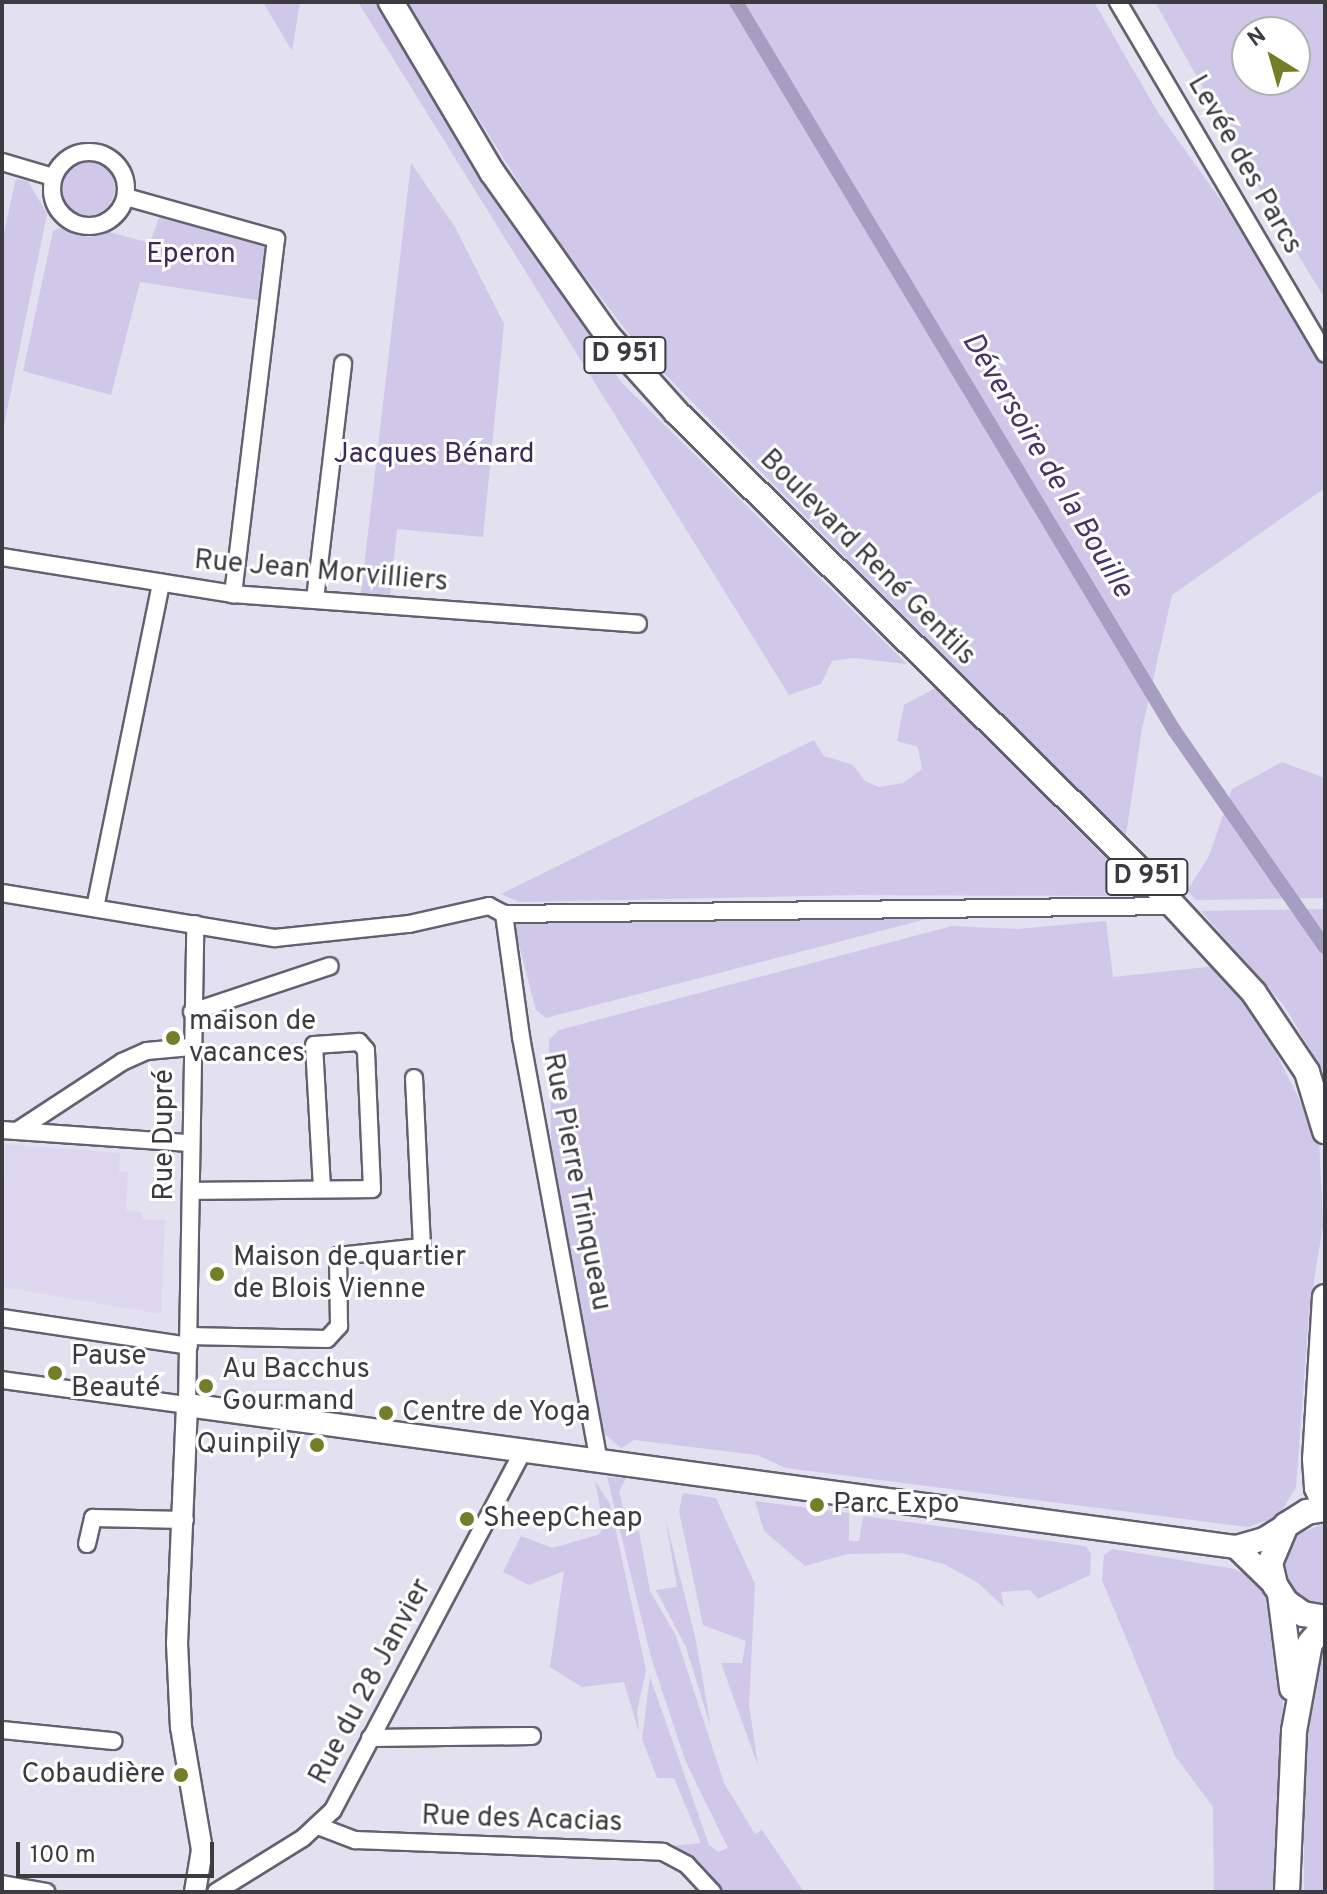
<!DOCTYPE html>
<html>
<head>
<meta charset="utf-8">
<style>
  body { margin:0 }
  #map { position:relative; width:1327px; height:1894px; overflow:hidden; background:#e3e0f0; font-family:Overpass,sans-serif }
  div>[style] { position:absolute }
  .built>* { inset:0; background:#dcd7ef }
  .green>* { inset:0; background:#cfc8e9 }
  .round { border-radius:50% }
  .canal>* { height:14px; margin:-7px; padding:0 7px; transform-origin:7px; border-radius:7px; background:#a59ec1 }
  .roads { filter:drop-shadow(2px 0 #64616f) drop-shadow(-2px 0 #64616f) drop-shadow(0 2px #64616f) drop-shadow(0 -2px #64616f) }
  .minor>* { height:16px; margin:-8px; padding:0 8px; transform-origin:8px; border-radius:8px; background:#fff }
  .minor>.ring { margin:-8px; padding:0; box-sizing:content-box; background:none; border:16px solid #fff; border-radius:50% }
  .tertiary>* { height:20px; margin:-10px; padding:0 10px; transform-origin:10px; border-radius:10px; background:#fff }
  .secondary>* { height:22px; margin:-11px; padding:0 11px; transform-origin:11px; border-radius:11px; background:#fff }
  .primary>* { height:24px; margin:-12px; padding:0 12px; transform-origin:12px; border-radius:12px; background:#fff }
  .dots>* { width:22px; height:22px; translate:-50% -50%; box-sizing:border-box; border:4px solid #fff; border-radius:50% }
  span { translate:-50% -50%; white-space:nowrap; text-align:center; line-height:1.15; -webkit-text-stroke:6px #fff; paint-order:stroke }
  .shield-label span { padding:2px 6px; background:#fff; border:2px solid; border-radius:6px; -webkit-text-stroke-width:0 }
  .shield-label { font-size:26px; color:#3c3b42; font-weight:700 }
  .street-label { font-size:28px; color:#3c3b42 }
  .park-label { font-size:28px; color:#392c5a }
  .poi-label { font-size:28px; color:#3c3b42 }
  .left { translate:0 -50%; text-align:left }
  .right { translate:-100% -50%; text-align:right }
  .water-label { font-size:30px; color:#443767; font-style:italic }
  .frame { position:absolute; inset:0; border:4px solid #3c3b42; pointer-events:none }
  .north { position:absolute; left:1231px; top:16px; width:80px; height:80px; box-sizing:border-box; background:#fff; border:2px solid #b1b1b3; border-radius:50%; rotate:323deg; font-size:22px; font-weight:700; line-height:32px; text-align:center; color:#3c3b42 }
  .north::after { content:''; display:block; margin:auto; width:28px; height:36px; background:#757d29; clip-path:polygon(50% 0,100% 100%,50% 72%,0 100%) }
  .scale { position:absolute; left:16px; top:1842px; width:198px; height:36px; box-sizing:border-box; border:4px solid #3c3b42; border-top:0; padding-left:10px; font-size:24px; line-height:28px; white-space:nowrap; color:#3c3b42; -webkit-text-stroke:6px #fff; paint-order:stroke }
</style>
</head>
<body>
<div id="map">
  <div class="built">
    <div style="clip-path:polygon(5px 1144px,120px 1153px,119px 1171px,128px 1172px,126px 1210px,142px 1212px,142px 1219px,165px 1220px,161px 1314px,2px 1287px)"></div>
  </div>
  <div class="green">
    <div style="clip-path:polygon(263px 2px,300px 2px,292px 51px)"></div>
    <div style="clip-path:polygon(358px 2px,377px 2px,480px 173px,621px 382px,907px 664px,853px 658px,832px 661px,821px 684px,789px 695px)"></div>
    <div style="clip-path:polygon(405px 2px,1094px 2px,1157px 111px,1265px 262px,1325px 366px,1325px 488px,1172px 595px,1142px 729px,1125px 841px,642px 351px,549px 230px)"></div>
    <div style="clip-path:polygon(evenodd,1155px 2px,1325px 2px,1325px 299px,1277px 220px,1155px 2px,1247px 32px,1295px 32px,1295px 80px,1247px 80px,1247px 32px)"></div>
    <div class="round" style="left:61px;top:161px;width:54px;height:54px"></div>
    <div style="clip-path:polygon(411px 163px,455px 227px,504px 324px,483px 537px,397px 529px,390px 596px,361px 593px)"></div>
    <div style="clip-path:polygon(16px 179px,28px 181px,47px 214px,2px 435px,2px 240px)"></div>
    <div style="clip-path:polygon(161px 212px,263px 242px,268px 252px,262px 301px,140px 282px,111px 395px,23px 371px,53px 231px,59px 228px,89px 237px,109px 232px,150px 243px)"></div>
    <div style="clip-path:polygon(937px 687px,1113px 859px,1114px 896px,856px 895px,519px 902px,501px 894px,814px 740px,824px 756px,853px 765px,865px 781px,879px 787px,903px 783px,922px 769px,918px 747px,897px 741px,904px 705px)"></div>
    <div style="clip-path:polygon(1282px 762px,1325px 778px,1325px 898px,1196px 900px,1187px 891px,1209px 856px,1232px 789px)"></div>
    <div style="clip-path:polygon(1325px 909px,1325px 1075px,1285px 1007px,1201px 911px)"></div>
    <div style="clip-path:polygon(938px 916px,546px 1018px,536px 1010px,513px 922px)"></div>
    <div style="clip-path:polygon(1106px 921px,1113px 977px,1216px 966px,1258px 1017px,1319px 1139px,1323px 1225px,1309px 1312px,1296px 1487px,1278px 1517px,1247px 1527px,786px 1468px,757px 1455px,634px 1440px,621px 1448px,600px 1430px,552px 1172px,549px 1040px,559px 1030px,952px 926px,1017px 929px)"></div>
    <div style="clip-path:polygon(607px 1477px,626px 1478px,619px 1492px,630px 1532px,639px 1531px,650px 1591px,676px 1636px,724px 1783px,755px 1834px,762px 1830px,804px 1892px,722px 1892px,691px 1858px,671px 1846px,701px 1843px,674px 1778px,657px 1778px,642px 1739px,650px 1677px,709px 1845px,718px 1852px,728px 1848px,685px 1760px,651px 1657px)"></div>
    <div style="clip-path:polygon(595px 1481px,610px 1504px,646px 1670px,637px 1712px,639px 1732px,624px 1682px,582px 1687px,550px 1667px,564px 1571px,529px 1585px,503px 1572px,521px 1536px,552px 1548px,598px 1535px,604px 1528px)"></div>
    <div style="clip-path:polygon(683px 1493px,716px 1498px,755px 1584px,749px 1705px,758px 1766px,721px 1663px,742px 1663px,746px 1641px,703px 1625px,679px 1511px)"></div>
    <div style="clip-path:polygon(755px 1501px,849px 1513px,849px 1541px,859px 1541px,863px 1516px,1086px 1546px,1091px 1554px,1090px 1575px,1038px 1599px,1030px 1590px,1001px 1592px,1004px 1607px,978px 1583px,944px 1564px,901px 1553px,848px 1554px,805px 1566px,764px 1531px)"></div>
    <div style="clip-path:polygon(665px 1517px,696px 1641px,711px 1728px,686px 1647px,656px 1590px,677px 1587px)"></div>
    <div style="clip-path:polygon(1325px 1523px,1325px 1606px,1300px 1598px,1290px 1588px,1283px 1561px,1294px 1536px)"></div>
    <div style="clip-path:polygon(1112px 1549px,1235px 1569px,1255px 1580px,1267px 1596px,1277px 1618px,1283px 1706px,1277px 1809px,1280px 1892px,1214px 1892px,1213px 1807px,1175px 1756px,1102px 1580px,1104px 1555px)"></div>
    <div style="clip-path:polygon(1325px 1634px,1325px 1892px,1304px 1892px,1304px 1721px,1313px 1650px)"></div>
  </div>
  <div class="canal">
    <div style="left:736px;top:2px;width:850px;rotate:58.97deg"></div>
    <div style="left:1174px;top:730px;width:264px;rotate:55.2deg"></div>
  </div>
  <div class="roads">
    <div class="minor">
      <div style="left:1118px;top:2px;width:408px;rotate:59.5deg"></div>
      <div class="ring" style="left:52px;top:152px;width:58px;height:58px"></div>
      <div style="left:2px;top:162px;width:53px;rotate:16.4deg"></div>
      <div style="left:126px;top:197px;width:156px;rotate:15.6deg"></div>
      <div style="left:276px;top:239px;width:358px;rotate:96.9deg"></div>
      <div style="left:2px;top:557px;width:234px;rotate:9.1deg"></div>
      <div style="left:233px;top:594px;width:406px;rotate:4.2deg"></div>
      <div style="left:315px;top:599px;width:237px;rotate:-83.2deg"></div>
      <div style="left:2px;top:893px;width:277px;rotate:9.4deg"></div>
      <div style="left:275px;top:938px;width:135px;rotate:-6deg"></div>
      <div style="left:409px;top:924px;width:82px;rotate:-12.7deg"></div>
      <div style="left:489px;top:906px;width:17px;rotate:28deg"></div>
      <div style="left:95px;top:908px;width:332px;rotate:-78.5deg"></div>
      <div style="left:504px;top:914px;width:671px;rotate:-0.68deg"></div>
      <div style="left:504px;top:914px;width:124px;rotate:82.1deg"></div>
      <div style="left:521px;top:1037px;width:430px;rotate:79.6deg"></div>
      <div style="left:192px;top:1012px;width:145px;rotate:-18.4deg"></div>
      <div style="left:2px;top:1130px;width:188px;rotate:4deg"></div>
      <div style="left:17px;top:1131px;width:126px;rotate:-33.3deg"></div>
      <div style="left:122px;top:1062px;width:27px;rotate:-24deg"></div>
      <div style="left:147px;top:1051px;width:44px;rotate:-5.2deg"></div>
      <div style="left:191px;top:1191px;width:181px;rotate:-0.6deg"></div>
      <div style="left:372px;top:1189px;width:139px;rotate:-92.5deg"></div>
      <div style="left:366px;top:1050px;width:11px;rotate:-131deg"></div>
      <div style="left:359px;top:1042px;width:45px;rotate:176.2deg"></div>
      <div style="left:314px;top:1045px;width:144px;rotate:86.8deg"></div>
      <div style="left:2px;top:1318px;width:189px;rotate:8.5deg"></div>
      <div style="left:189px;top:1336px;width:138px;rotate:1.2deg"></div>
      <div style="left:327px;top:1339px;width:18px;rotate:-47deg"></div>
      <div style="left:339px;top:1326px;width:70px;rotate:-90.8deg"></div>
      <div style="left:338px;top:1256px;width:84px;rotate:-6.1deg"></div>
      <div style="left:422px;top:1247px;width:169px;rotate:-92.7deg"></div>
      <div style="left:2px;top:1380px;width:187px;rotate:7.7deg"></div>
      <div style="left:187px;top:1405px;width:481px;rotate:-89deg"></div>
      <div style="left:87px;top:1544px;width:27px;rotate:-77deg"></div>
      <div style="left:93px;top:1518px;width:92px;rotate:1.2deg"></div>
      <div style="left:2px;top:1730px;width:112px;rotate:5.7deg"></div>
      <div style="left:370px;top:1738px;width:162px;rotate:-0.7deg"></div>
      <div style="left:318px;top:1826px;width:40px;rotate:21deg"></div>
      <div style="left:355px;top:1840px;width:308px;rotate:2.2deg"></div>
      <div style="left:663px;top:1852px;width:27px;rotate:28deg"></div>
      <div style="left:687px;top:1865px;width:37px;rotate:47deg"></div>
      <div style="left:2px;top:1884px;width:45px;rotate:10.3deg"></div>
      <div style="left:216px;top:1892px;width:102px;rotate:-31.8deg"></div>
      <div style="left:303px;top:1838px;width:41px;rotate:-43deg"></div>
      <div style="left:333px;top:1810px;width:406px;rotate:-62.1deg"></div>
    </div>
    <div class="tertiary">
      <div style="left:187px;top:1405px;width:238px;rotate:92.4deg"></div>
      <div style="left:177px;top:1643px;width:84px;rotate:87.3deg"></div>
      <div style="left:181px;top:1727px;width:125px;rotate:80.3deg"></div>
      <div style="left:202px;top:1850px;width:43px;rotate:99.5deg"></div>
    </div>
    <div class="secondary">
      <div style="left:187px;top:1405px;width:1059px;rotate:7.71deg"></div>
      <div style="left:1236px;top:1547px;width:29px;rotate:-16deg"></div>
      <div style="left:1264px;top:1539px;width:26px;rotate:-32deg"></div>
      <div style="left:1236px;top:1547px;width:54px;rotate:44.3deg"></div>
    </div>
    <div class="primary">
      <div style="left:391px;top:2px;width:198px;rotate:59.3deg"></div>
      <div style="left:492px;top:172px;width:201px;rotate:54.7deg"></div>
      <div style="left:608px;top:336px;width:103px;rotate:48.1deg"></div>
      <div style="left:677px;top:413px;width:662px;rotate:44.63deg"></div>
      <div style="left:1148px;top:878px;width:156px;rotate:47.3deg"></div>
      <div style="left:1254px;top:993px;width:95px;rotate:56.1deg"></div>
      <div style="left:1307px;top:1072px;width:62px;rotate:73deg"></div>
      <div style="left:1325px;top:1297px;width:162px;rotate:93.5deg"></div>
      <div style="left:1315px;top:1459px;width:29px;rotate:86deg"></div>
      <div style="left:1317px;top:1488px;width:19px;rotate:65deg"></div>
      <div style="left:1325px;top:1509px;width:18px;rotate:171deg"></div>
      <div style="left:1307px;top:1512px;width:25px;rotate:148deg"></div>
      <div style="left:1286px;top:1525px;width:41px;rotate:112.8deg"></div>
      <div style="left:1270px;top:1563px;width:23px;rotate:77deg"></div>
      <div style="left:1275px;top:1585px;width:20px;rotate:57deg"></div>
      <div style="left:1286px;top:1602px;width:21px;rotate:35deg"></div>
      <div style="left:1303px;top:1614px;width:22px;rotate:10deg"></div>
      <div style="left:1280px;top:1594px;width:95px;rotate:82.7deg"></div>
      <div style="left:1287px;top:1892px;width:161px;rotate:-87.5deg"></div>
      <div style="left:1294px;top:1731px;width:89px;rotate:-79.7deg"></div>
      <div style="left:1310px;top:1643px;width:23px;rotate:-50deg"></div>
    </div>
  </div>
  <div class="dots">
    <div style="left:173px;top:1038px;background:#757d29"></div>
    <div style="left:217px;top:1274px;background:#757d29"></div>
    <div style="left:55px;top:1373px;background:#757d29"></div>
    <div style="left:206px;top:1386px;background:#757d29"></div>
    <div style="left:386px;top:1413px;background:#757d29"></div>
    <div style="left:317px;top:1445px;background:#757d29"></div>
    <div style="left:817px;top:1505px;background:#757d29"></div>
    <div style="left:467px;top:1519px;background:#757d29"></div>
    <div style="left:181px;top:1775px;background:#757d29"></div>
  </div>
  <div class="shield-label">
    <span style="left:625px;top:355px">D 951</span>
    <span style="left:1147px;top:877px">D 951</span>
  </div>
  <div class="street-label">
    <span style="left:1244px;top:165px;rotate:60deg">Levée des Parcs</span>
    <span style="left:867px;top:558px;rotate:45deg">Boulevard René Gentils</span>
    <span style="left:321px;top:572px;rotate:5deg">Rue Jean Morvilliers</span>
    <span style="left:165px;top:1135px;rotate:-90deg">Rue Dupré</span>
    <span style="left:576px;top:1182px;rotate:79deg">Rue Pierre Trinqueau</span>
    <span style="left:371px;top:1682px;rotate:-62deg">Rue du 28 Janvier</span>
    <span style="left:522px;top:1820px;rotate:2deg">Rue des Acacias</span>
  </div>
  <div class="park-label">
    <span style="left:191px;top:255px">Eperon</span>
    <span style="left:434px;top:455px">Jacques Bénard</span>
  </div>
  <div class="poi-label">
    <span class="left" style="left:189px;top:1038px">maison de<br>vacances</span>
    <span class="left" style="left:233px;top:1274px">Maison de quartier<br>de Blois Vienne</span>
    <span class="left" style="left:71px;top:1373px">Pause<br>Beauté</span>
    <span class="left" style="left:222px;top:1386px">Au Bacchus<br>Gourmand</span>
    <span class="left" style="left:402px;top:1413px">Centre de Yoga</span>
    <span class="right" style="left:301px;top:1445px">Quinpily</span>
    <span class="left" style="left:833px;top:1505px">Parc Expo</span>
    <span class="left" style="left:483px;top:1519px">SheepCheap</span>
    <span class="right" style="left:165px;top:1775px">Cobaudière</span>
  </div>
  <div class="water-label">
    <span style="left:1046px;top:466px;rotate:59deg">Déversoire de la Bouille</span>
  </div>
  <div class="frame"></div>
  <div class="north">N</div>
  <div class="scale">100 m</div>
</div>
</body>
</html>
